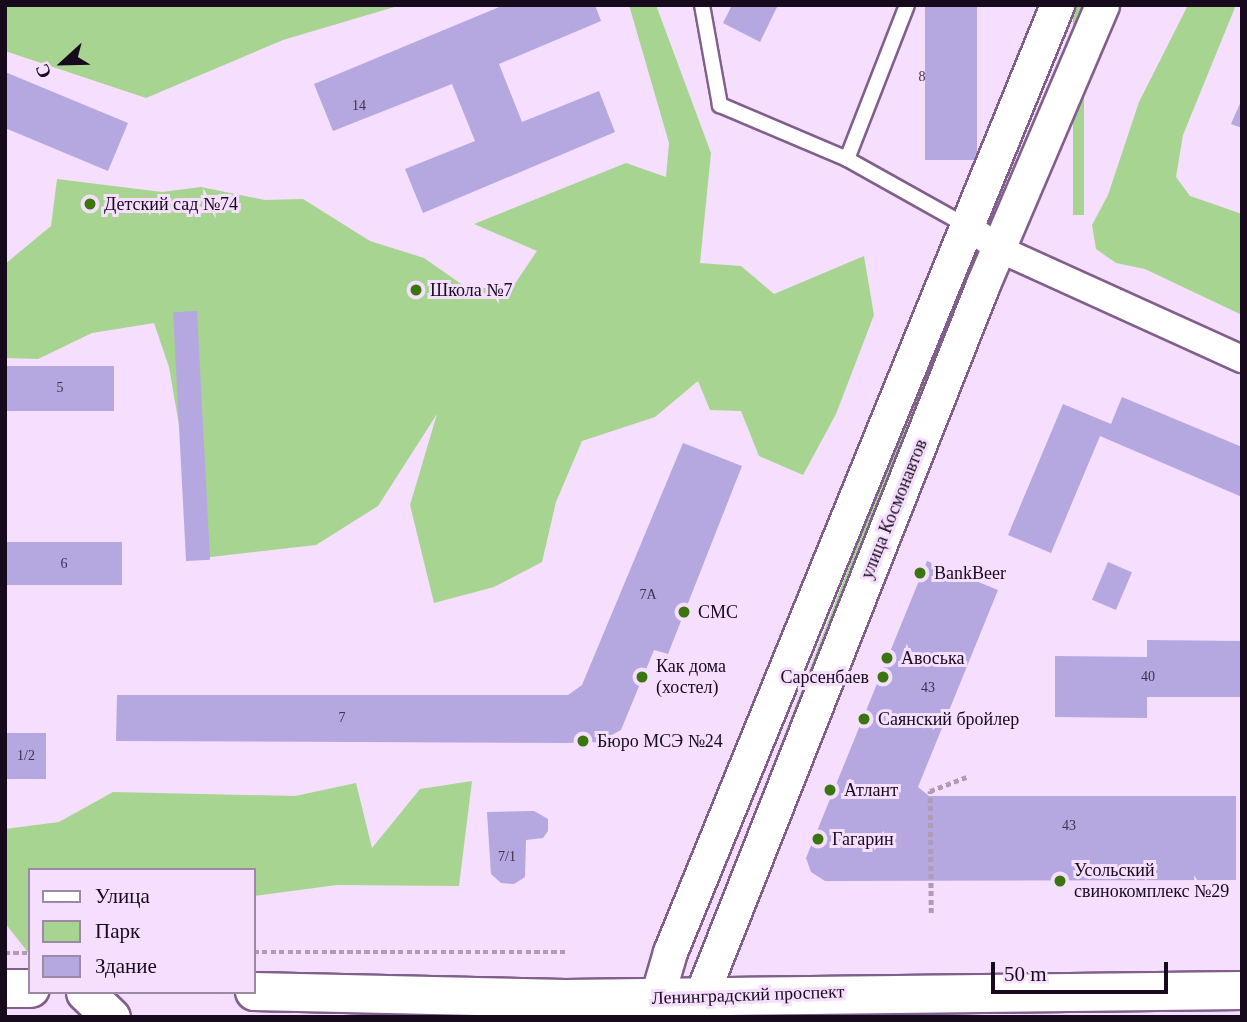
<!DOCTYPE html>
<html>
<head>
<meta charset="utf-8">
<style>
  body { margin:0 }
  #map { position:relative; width:1247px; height:1022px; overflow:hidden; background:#f5defe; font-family:Georgia,serif }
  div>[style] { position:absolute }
  .green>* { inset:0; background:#a7d591; transform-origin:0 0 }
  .building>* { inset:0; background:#b5a7df; transform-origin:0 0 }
  .path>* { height:4.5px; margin-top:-2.25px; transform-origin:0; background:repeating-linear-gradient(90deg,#af9bb6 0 5px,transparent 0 8.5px) }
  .roads { filter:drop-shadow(2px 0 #805f8d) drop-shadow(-2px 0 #805f8d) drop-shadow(0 2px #805f8d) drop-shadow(0 -2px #805f8d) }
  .service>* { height:14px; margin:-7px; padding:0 7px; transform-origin:7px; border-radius:7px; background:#fff }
  .minor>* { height:26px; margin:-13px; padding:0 13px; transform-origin:13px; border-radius:13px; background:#fff }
  .tertiary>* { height:33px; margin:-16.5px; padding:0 16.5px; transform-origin:16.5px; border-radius:16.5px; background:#fff }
  .secondary>* { height:37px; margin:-18.5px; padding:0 18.5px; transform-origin:18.5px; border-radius:18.5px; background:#fff }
  .dots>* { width:19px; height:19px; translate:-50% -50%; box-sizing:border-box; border:4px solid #f5defe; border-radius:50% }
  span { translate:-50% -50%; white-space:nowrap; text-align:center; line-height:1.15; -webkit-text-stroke:6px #f5defe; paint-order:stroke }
  .number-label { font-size:14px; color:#3e314d }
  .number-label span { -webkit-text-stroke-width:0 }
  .poi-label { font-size:18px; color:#170a1c }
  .left { translate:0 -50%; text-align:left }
  .right { translate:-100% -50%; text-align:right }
  .street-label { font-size:18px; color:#170a1c }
  .frame { position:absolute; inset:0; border:7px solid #170a1c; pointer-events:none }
  .legend { position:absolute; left:28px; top:868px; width:228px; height:126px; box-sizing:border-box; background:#f5defe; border:2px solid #9c89a4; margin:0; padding:9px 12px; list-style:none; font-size:21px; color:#170a1c }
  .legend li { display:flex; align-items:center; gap:14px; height:35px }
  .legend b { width:35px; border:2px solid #9c89a4 }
  .north { position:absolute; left:28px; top:28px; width:70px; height:70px; -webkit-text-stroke:5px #f5defe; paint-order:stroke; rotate:248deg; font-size:19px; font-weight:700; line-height:28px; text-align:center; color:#170a1c }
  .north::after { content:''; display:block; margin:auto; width:24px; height:32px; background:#170a1c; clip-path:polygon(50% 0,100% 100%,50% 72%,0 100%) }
  .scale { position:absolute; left:991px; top:962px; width:177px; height:32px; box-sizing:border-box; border:4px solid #170a1c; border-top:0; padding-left:9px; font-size:21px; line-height:24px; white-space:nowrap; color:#170a1c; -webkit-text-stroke:5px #f5defe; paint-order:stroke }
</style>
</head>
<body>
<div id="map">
  <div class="green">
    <div style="clip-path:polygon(5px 5px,401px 5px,283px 40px,146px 98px,5px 51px)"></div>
    <div style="clip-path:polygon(629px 5px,656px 5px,711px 153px,700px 263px,741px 266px,774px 294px,864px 256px,874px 315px,836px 414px,803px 475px,759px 456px,741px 411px,710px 410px,698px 381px,655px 417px,582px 441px,556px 502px,542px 562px,494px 587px,434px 603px,410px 505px,437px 414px,378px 506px,316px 545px,202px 558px,169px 367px,154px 323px,92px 333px,38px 359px,5px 358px,5px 264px,51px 226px,57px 179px,162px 192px,201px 187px,265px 200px,303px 199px,370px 241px,424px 258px,467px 288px,512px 288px,537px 251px,474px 224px,626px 163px,666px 177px,669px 143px)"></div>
    <div style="left:1073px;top:5px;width:11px;height:210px"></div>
    <div style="clip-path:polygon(1188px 5px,1236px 5px,1183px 135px,1176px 177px,1190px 196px,1242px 214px,1242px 315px,1145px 269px,1116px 263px,1096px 249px,1092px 225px,1108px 195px,1139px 102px)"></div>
    <div style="left:969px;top:254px;width:14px;height:731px;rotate:21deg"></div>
    <div style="clip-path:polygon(472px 781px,459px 886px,337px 885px,254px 896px,254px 870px,30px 870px,30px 955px,5px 923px,5px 829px,59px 822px,113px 792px,295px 796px,356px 783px,372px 848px,420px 789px)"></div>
  </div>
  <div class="building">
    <div style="clip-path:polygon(504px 5px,595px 5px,601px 21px,499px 64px,522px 122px,599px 91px,615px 132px,423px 213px,405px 169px,475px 141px,452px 84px,333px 131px,314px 84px)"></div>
    <div style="clip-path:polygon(732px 5px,778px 5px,760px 42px,723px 23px)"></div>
    <div style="left:925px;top:5px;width:52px;height:155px"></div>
    <div style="clip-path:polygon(5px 72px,128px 123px,108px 171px,5px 128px)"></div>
    <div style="clip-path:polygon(1242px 99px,1242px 128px,1231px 124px)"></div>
    <div style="left:197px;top:311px;width:249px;height:24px;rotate:87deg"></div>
    <div style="left:5px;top:366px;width:109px;height:45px"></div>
    <div style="clip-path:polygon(1122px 397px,1242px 447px,1242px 497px,1100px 436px,1051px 553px,1008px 535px,1063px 404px,1111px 424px)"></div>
    <div style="clip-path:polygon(683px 443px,742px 466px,668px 654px,654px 650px,621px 730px,599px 742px,565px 743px,116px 741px,117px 695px,568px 695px,582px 685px)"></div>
    <div style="left:5px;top:542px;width:117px;height:43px"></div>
    <div style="clip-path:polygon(927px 561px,998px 590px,918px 787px,929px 796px,1236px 796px,1236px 880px,825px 881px,811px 872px,806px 858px)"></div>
    <div style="left:1108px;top:562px;width:26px;height:41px;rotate:23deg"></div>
    <div style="clip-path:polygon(1147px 640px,1242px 641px,1242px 697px,1147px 697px,1147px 718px,1055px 717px,1055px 656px,1147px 657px)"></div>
    <div style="left:5px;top:733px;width:41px;height:46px"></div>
    <div style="clip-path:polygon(534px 811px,548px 819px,548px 831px,543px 838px,526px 840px,525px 877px,514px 884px,501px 883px,491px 874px,487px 812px)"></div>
  </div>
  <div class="path">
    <div style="left:931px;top:913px;width:122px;rotate:-90.5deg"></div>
    <div style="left:930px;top:791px;width:39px;rotate:-21deg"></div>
    <div style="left:254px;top:952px;width:311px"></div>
    <div style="left:5px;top:953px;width:25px"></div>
  </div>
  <div class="roads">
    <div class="service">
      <div style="left:702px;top:5px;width:102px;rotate:79.8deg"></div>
      <div style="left:720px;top:105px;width:138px;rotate:23deg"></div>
      <div style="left:847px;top:159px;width:137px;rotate:29.2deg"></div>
      <div style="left:847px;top:159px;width:165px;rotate:-68.7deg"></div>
    </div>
    <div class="minor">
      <div style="left:968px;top:226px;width:36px;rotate:37deg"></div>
      <div style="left:997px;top:248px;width:269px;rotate:24.4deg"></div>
    </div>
    <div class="tertiary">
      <div style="left:701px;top:996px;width:766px;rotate:-68.39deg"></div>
      <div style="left:983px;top:284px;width:303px;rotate:-66.9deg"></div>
      <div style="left:651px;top:1017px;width:68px;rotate:-73.7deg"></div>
      <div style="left:670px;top:952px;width:1023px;rotate:-67.77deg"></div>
    </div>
    <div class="secondary">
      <div style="left:5px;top:988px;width:25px"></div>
      <div style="left:254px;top:991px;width:311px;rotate:1.3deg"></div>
      <div style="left:565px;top:998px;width:677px;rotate:-0.68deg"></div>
      <div style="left:85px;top:992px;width:36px;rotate:44deg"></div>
    </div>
  </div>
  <div class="dots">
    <div style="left:90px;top:204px;background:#3a760d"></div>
    <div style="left:416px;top:290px;background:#3a760d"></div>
    <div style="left:920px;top:573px;background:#3a760d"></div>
    <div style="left:684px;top:612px;background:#3a760d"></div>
    <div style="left:887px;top:658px;background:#3a760d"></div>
    <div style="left:642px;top:677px;background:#3a760d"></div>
    <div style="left:883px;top:677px;background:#3a760d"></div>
    <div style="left:864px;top:719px;background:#3a760d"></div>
    <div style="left:583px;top:741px;background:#3a760d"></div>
    <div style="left:830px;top:790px;background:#3a760d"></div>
    <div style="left:818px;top:839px;background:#3a760d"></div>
    <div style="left:1060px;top:881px;background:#3a760d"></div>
  </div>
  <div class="number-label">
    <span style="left:922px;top:77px">8</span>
    <span style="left:359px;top:106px">14</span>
    <span style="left:60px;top:388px">5</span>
    <span style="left:64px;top:564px">6</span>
    <span style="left:648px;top:595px">7А</span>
    <span style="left:1148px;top:677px">40</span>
    <span style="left:928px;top:688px">43</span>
    <span style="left:342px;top:718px">7</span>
    <span style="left:26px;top:756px">1/2</span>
    <span style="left:1069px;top:826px">43</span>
    <span style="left:507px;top:857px">7/1</span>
  </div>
  <div class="poi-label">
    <span class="left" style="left:104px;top:204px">Детский сад №74</span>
    <span class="left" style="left:430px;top:290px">Школа №7</span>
    <span class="left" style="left:934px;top:573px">BankBeer</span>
    <span class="left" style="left:698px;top:612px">СМС</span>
    <span class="left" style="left:901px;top:658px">Авоська</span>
    <span class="left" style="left:656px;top:677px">Как дома<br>(хостел)</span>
    <span class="right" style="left:869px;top:677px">Сарсенбаев</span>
    <span class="left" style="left:878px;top:719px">Саянский бройлер</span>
    <span class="left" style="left:597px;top:741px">Бюро МСЭ №24</span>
    <span class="left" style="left:844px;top:790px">Атлант</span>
    <span class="left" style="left:832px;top:839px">Гагарин</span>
    <span class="left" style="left:1074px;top:881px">Усольский<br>свинокомплекс №29</span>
  </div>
  <div class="street-label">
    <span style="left:894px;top:509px;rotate:-68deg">улица Космонавтов</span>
    <span style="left:748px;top:995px;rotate:-2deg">Ленинградский проспект</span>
  </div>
  <div class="frame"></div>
  <ul class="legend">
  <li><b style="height:9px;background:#fff"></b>Улица</li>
  <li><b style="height:19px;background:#a7d591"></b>Парк</li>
  <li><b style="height:19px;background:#b5a7df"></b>Здание</li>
  </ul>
  <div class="north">С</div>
  <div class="scale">50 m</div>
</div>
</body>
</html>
